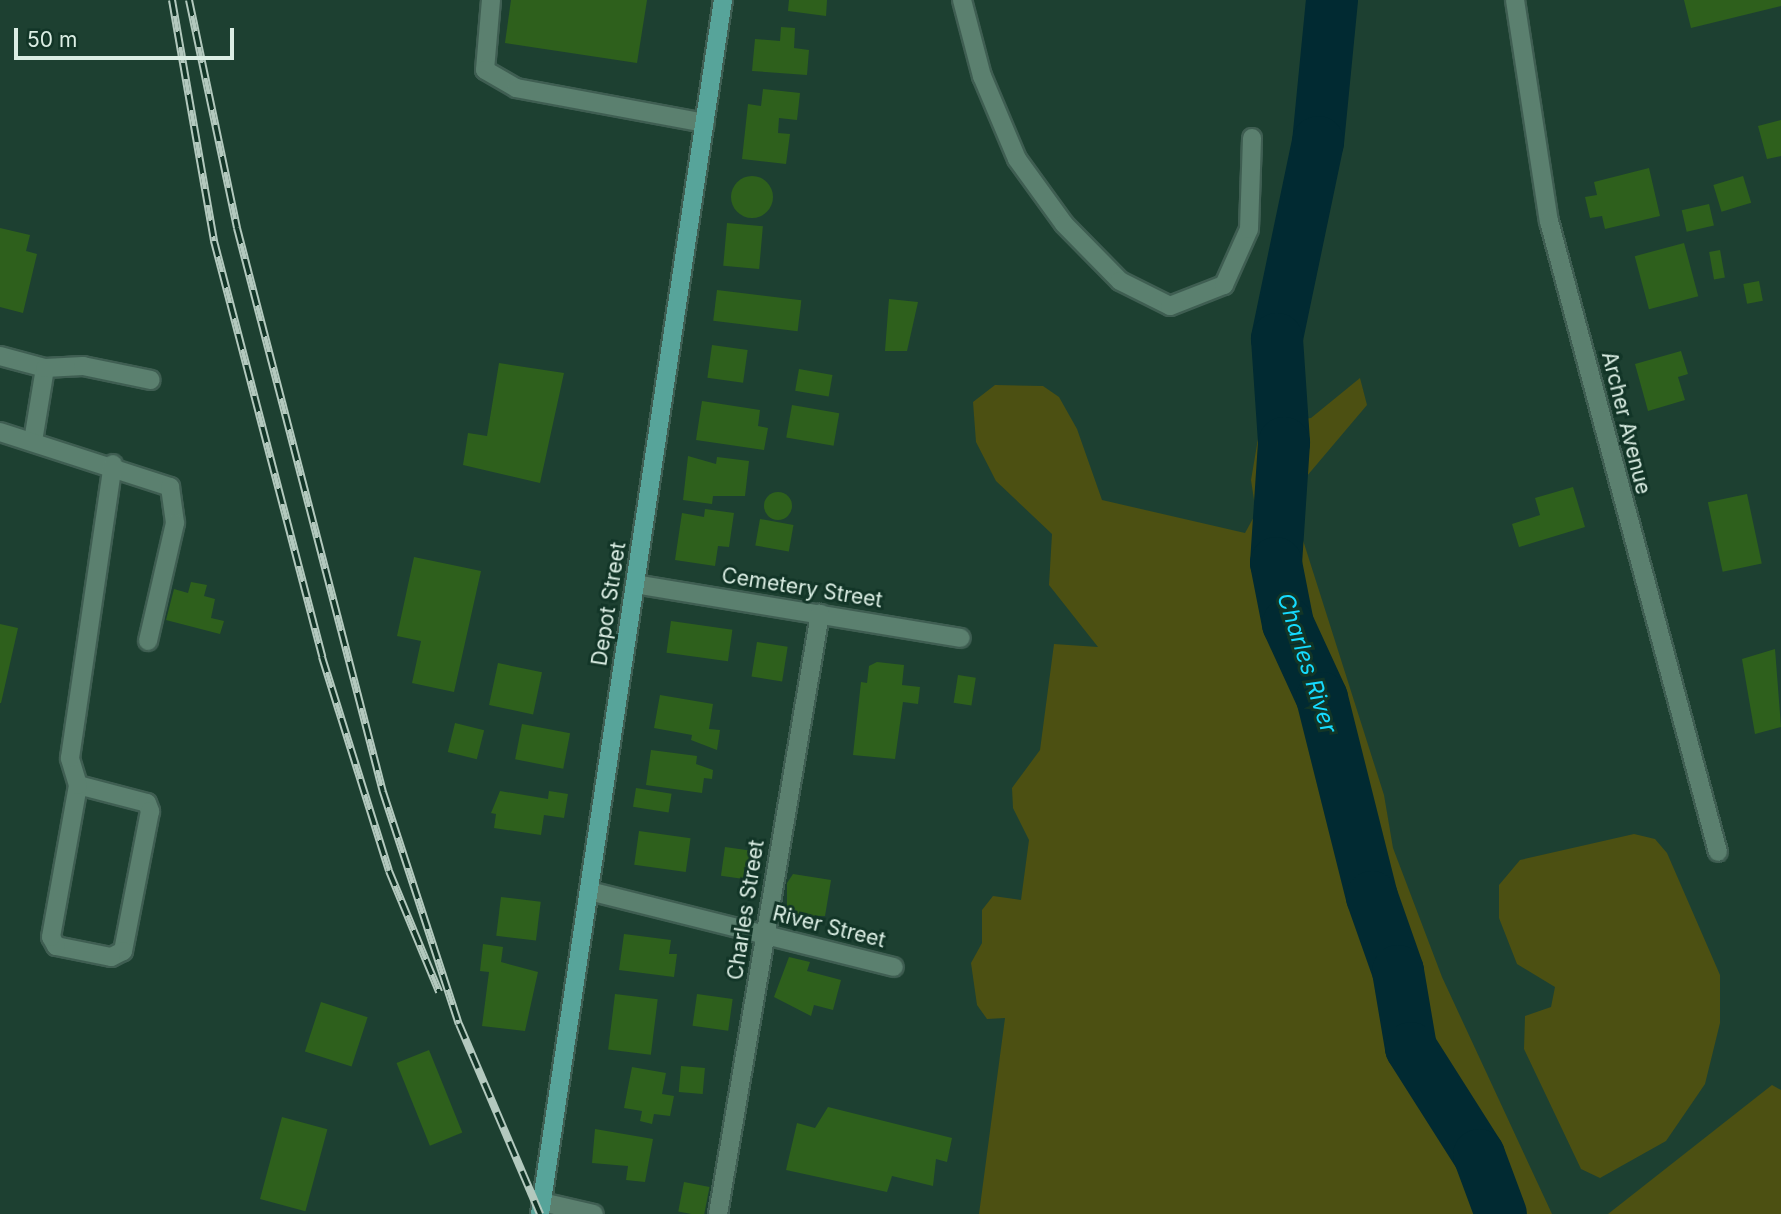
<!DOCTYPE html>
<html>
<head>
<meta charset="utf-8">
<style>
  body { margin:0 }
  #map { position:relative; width:1781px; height:1214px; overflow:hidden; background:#1d4031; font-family:Inter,sans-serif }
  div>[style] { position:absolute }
  .green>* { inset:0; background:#4c5012 }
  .river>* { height:52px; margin:-26px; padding:0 26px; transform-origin:26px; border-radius:26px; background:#012a32 }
  .building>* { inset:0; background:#2e601c; transform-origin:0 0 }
  .round { border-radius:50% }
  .roads { filter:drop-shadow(2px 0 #3f5e52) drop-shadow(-2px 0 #3f5e52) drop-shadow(0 2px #3f5e52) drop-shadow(0 -2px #3f5e52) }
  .minor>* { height:18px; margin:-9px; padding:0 9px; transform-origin:9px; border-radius:9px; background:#5b806f }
  .major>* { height:18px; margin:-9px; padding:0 9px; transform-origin:9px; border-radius:9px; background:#57a49a }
  .rail>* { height:8px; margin-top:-4px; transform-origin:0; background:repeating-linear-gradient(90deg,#123527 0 16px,#b3c9be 0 32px); box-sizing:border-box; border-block:2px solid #b3c9be }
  span { translate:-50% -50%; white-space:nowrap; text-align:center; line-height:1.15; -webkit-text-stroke:6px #123527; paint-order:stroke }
  .street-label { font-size:21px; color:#dbeee4 }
  .water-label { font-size:23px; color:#16dbfe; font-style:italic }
  .scale { position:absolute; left:14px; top:28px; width:220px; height:32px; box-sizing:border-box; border:4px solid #dbeee4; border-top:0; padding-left:9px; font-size:21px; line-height:24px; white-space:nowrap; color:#dbeee4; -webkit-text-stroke:5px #123527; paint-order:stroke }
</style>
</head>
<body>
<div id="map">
  <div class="green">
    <div style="clip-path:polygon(1360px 378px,1367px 405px,1301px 483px,1295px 515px,1384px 795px,1393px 848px,1442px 977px,1552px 1214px,979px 1214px,1005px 1018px,987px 1019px,977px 1005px,971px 963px,982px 943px,982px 910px,993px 896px,1021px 900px,1029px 840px,1013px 808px,1012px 788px,1040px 750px,1054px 644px,1098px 647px,1049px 585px,1052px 534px,996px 481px,976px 442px,973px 402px,995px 385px,1043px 386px,1059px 397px,1077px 429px,1102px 500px,1245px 533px,1256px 513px,1251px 480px,1259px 433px,1265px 425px,1311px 418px)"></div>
    <div style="clip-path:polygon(1634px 834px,1655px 839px,1667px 853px,1720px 975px,1720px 1023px,1705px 1084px,1666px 1141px,1600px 1178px,1581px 1169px,1524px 1049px,1525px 1016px,1551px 1007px,1555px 987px,1517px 964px,1499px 918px,1499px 885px,1520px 860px)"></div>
    <div style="clip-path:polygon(1772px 1085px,1781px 1090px,1781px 1214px,1608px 1214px)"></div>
  </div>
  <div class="river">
    <div style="left:1332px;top:0;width:143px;rotate:95.6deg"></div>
    <div style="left:1318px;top:142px;width:201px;rotate:101.8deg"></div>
    <div style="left:1277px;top:339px;width:104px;rotate:86.1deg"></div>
    <div style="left:1284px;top:443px;width:120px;rotate:93.8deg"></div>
    <div style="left:1276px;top:563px;width:62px;rotate:78.9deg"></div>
    <div style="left:1288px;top:624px;width:81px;rotate:65.3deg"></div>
    <div style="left:1322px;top:698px;width:205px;rotate:75.9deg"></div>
    <div style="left:1372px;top:897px;width:78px;rotate:70.6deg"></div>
    <div style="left:1398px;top:971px;width:78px;rotate:80.4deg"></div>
    <div style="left:1411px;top:1048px;width:127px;rotate:57.6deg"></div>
    <div style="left:1479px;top:1155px;width:63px;rotate:69.6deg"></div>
  </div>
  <div class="building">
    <div style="clip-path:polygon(511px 0,647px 0,637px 63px,505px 43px)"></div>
    <div style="clip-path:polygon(789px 0,827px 0,826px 16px,788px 11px)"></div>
    <div style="clip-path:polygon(1684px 0,1781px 0,1781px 6px,1691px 28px)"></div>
    <div style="clip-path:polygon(781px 27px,795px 28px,794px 48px,809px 50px,807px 75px,752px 71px,755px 39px,780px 41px)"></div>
    <div style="clip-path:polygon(763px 89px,800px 93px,797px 120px,779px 118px,778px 133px,790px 134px,786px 164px,742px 159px,748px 104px,761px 106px)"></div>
    <div style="clip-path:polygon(1781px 120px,1781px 156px,1767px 159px,1758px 126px)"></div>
    <div style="clip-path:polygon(1649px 168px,1660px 216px,1605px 229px,1602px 216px,1590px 218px,1585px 197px,1597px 195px,1594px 182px)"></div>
    <div class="round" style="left:731px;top:176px;width:42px;height:42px"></div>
    <div style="left:1743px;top:176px;width:28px;height:31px;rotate:73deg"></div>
    <div style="left:1709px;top:204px;width:22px;height:28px;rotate:77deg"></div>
    <div style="left:727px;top:223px;width:36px;height:43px;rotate:5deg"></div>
    <div style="clip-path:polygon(0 228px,30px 235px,26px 251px,37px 254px,23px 313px,0 307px)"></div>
    <div style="left:1684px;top:243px;width:55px;height:51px;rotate:75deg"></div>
    <div style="left:1720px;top:250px;width:28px;height:11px;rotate:80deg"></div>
    <div style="left:1759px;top:281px;width:20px;height:16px;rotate:79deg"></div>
    <div style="left:717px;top:290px;width:85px;height:31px;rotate:7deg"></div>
    <div style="clip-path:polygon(889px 299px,918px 302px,907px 351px,885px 351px)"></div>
    <div style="left:712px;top:345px;width:36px;height:33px;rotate:8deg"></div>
    <div style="clip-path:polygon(1681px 351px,1688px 374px,1678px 377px,1685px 400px,1648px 411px,1635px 364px)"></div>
    <div style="clip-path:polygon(499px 363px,564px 373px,540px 483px,463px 465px,468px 433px,487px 436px)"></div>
    <div style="left:799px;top:369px;width:34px;height:22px;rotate:10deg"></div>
    <div style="clip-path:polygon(702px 401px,760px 410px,758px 426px,768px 428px,764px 450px,696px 440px)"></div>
    <div style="left:792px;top:405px;width:48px;height:33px;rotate:10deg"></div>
    <div style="clip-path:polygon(688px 456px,716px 464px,717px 457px,749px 461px,745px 496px,713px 496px,712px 504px,683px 500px)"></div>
    <div style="clip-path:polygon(1573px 487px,1585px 527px,1519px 547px,1512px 524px,1540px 515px,1535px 498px)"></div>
    <div class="round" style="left:764px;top:492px;width:28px;height:28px"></div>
    <div style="left:1747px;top:494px;width:71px;height:40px;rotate:78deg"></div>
    <div style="clip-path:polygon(705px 509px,734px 513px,729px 547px,718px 546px,715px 566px,675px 560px,682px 513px,704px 517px)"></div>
    <div style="left:760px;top:519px;width:34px;height:27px;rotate:10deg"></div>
    <div style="clip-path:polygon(414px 557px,481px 571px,454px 692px,412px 683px,421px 641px,397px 636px)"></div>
    <div style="clip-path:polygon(191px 582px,207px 585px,204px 596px,215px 599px,211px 618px,224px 621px,220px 634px,166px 620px,174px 589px,188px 593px)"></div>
    <div style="left:671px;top:621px;width:62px;height:32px;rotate:8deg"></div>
    <div style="clip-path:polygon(0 624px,18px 628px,1px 703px,0 703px)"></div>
    <div style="left:757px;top:642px;width:31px;height:35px;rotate:9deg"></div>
    <div style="clip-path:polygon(1775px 649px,1781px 727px,1755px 734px,1742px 659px)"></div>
    <div style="clip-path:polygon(877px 662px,904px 665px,902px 685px,920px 687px,918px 704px,903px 702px,895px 759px,853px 755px,861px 682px,867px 683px,869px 666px)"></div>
    <div style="left:498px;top:663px;width:45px;height:43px;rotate:12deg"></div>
    <div style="left:958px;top:675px;width:18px;height:28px;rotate:9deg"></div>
    <div style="clip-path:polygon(660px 695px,713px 704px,709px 729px,720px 730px,717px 750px,691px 740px,692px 735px,654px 728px)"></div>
    <div style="left:455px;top:723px;width:30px;height:30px;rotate:14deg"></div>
    <div style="left:522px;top:724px;width:49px;height:36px;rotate:11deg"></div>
    <div style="clip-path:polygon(651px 750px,697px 756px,696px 764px,713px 770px,712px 779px,704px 778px,702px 793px,646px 785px)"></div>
    <div style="left:636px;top:788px;width:36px;height:19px;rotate:9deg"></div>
    <div style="clip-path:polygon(500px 791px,548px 799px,549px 791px,568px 794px,564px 818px,544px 815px,541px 835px,494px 828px,496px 814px,491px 813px)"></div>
    <div style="left:639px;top:831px;width:52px;height:34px;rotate:8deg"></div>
    <div style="left:725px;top:847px;width:30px;height:29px;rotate:8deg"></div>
    <div style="clip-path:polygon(793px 874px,831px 880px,825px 916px,787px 915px,787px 883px)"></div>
    <div style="left:501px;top:897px;width:40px;height:39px;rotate:7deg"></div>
    <div style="clip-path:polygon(624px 934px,671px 940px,669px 954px,677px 954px,674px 977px,619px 970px)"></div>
    <div style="clip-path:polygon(483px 944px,503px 947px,501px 962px,538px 972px,525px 1031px,482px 1026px,489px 972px,480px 971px)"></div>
    <div style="clip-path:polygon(789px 957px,810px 962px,807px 971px,841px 980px,833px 1010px,814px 1005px,811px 1016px,774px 997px)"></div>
    <div style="left:615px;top:994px;width:43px;height:56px;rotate:7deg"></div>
    <div style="left:697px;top:994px;width:36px;height:32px;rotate:8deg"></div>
    <div style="left:321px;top:1002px;width:49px;height:52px;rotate:18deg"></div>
    <div style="left:429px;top:1050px;width:89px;height:35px;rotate:68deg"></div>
    <div style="left:681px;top:1066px;width:24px;height:26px;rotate:5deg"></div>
    <div style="clip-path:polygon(632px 1067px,666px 1073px,662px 1094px,674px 1096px,670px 1116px,654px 1114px,652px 1124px,640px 1121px,642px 1111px,624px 1108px)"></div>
    <div style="clip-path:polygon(828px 1107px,952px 1138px,947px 1162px,936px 1159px,933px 1186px,892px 1176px,887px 1192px,786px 1170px,797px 1123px,815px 1128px)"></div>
    <div style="left:282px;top:1117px;width:47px;height:85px;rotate:15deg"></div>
    <div style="clip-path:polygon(595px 1129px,653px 1139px,645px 1182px,626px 1180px,628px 1166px,592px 1163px)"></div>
    <div style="left:684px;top:1182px;width:26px;height:30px;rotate:11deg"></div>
  </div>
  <div class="roads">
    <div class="minor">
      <div style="left:491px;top:0;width:70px;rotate:94.9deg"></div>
      <div style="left:485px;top:70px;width:36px;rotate:30deg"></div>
      <div style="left:516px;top:88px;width:192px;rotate:10.5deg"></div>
      <div style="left:962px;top:0;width:79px;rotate:75.3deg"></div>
      <div style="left:982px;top:76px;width:90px;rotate:67.1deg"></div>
      <div style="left:1017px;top:159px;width:80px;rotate:54.1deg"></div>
      <div style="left:1064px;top:224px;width:80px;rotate:45.5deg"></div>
      <div style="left:1120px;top:281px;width:56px;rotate:26.6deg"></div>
      <div style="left:1170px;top:306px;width:58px;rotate:-21.3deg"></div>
      <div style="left:1224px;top:285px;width:61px;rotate:-65.9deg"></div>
      <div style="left:1249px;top:229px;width:91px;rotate:-88.1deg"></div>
      <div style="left:1515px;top:0;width:224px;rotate:81.3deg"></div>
      <div style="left:1549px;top:221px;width:653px;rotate:75.01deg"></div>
      <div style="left:0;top:356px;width:47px;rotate:14.9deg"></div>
      <div style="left:45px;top:368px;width:74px;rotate:99.3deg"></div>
      <div style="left:45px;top:368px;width:38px;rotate:-3deg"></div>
      <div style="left:83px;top:366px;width:69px;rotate:11.6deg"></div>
      <div style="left:0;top:432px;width:179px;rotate:17.9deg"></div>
      <div style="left:170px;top:487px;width:36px;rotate:82deg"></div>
      <div style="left:175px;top:523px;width:121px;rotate:102.9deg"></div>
      <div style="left:635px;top:584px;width:330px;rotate:9.4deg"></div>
      <div style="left:78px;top:785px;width:71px;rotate:14.6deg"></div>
      <div style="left:147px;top:803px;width:9px;rotate:69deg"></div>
      <div style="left:150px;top:811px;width:143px;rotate:100.9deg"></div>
      <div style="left:123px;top:951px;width:13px;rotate:153deg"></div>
      <div style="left:111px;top:957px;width:56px;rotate:-168.7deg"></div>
      <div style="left:56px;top:946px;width:10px;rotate:-119deg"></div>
      <div style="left:51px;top:937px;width:154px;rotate:-79.9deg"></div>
      <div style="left:78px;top:785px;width:28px;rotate:-107deg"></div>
      <div style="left:70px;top:758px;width:297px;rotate:-81.7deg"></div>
      <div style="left:589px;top:891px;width:314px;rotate:14deg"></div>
      <div style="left:542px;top:1202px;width:53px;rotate:13deg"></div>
      <div style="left:718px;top:1214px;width:609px;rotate:-80.35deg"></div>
    </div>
    <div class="major">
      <div style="left:540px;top:1214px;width:1228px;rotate:-81.43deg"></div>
    </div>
  </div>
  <div class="rail">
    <div style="left:172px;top:0;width:245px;rotate:80.1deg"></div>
    <div style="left:214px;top:241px;width:430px;rotate:75.4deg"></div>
    <div style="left:322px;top:657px;width:224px;rotate:72.6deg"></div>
    <div style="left:389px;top:871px;width:131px;rotate:67.5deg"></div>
    <div style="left:189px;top:0;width:233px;rotate:78.1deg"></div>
    <div style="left:237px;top:228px;width:583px;rotate:75.49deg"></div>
    <div style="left:383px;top:792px;width:244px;rotate:71.9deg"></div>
    <div style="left:459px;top:1024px;width:207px;rotate:66.9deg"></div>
  </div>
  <div class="street-label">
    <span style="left:1626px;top:423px;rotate:76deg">Archer Avenue</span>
    <span style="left:802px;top:588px;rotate:9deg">Cemetery Street</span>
    <span style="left:609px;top:604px;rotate:-81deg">Depot Street</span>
    <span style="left:746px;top:910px;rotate:-81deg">Charles Street</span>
    <span style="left:829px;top:927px;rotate:14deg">River Street</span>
  </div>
  <div class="water-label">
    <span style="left:1307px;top:663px;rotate:72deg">Charles River</span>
  </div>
  <div class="scale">50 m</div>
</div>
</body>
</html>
